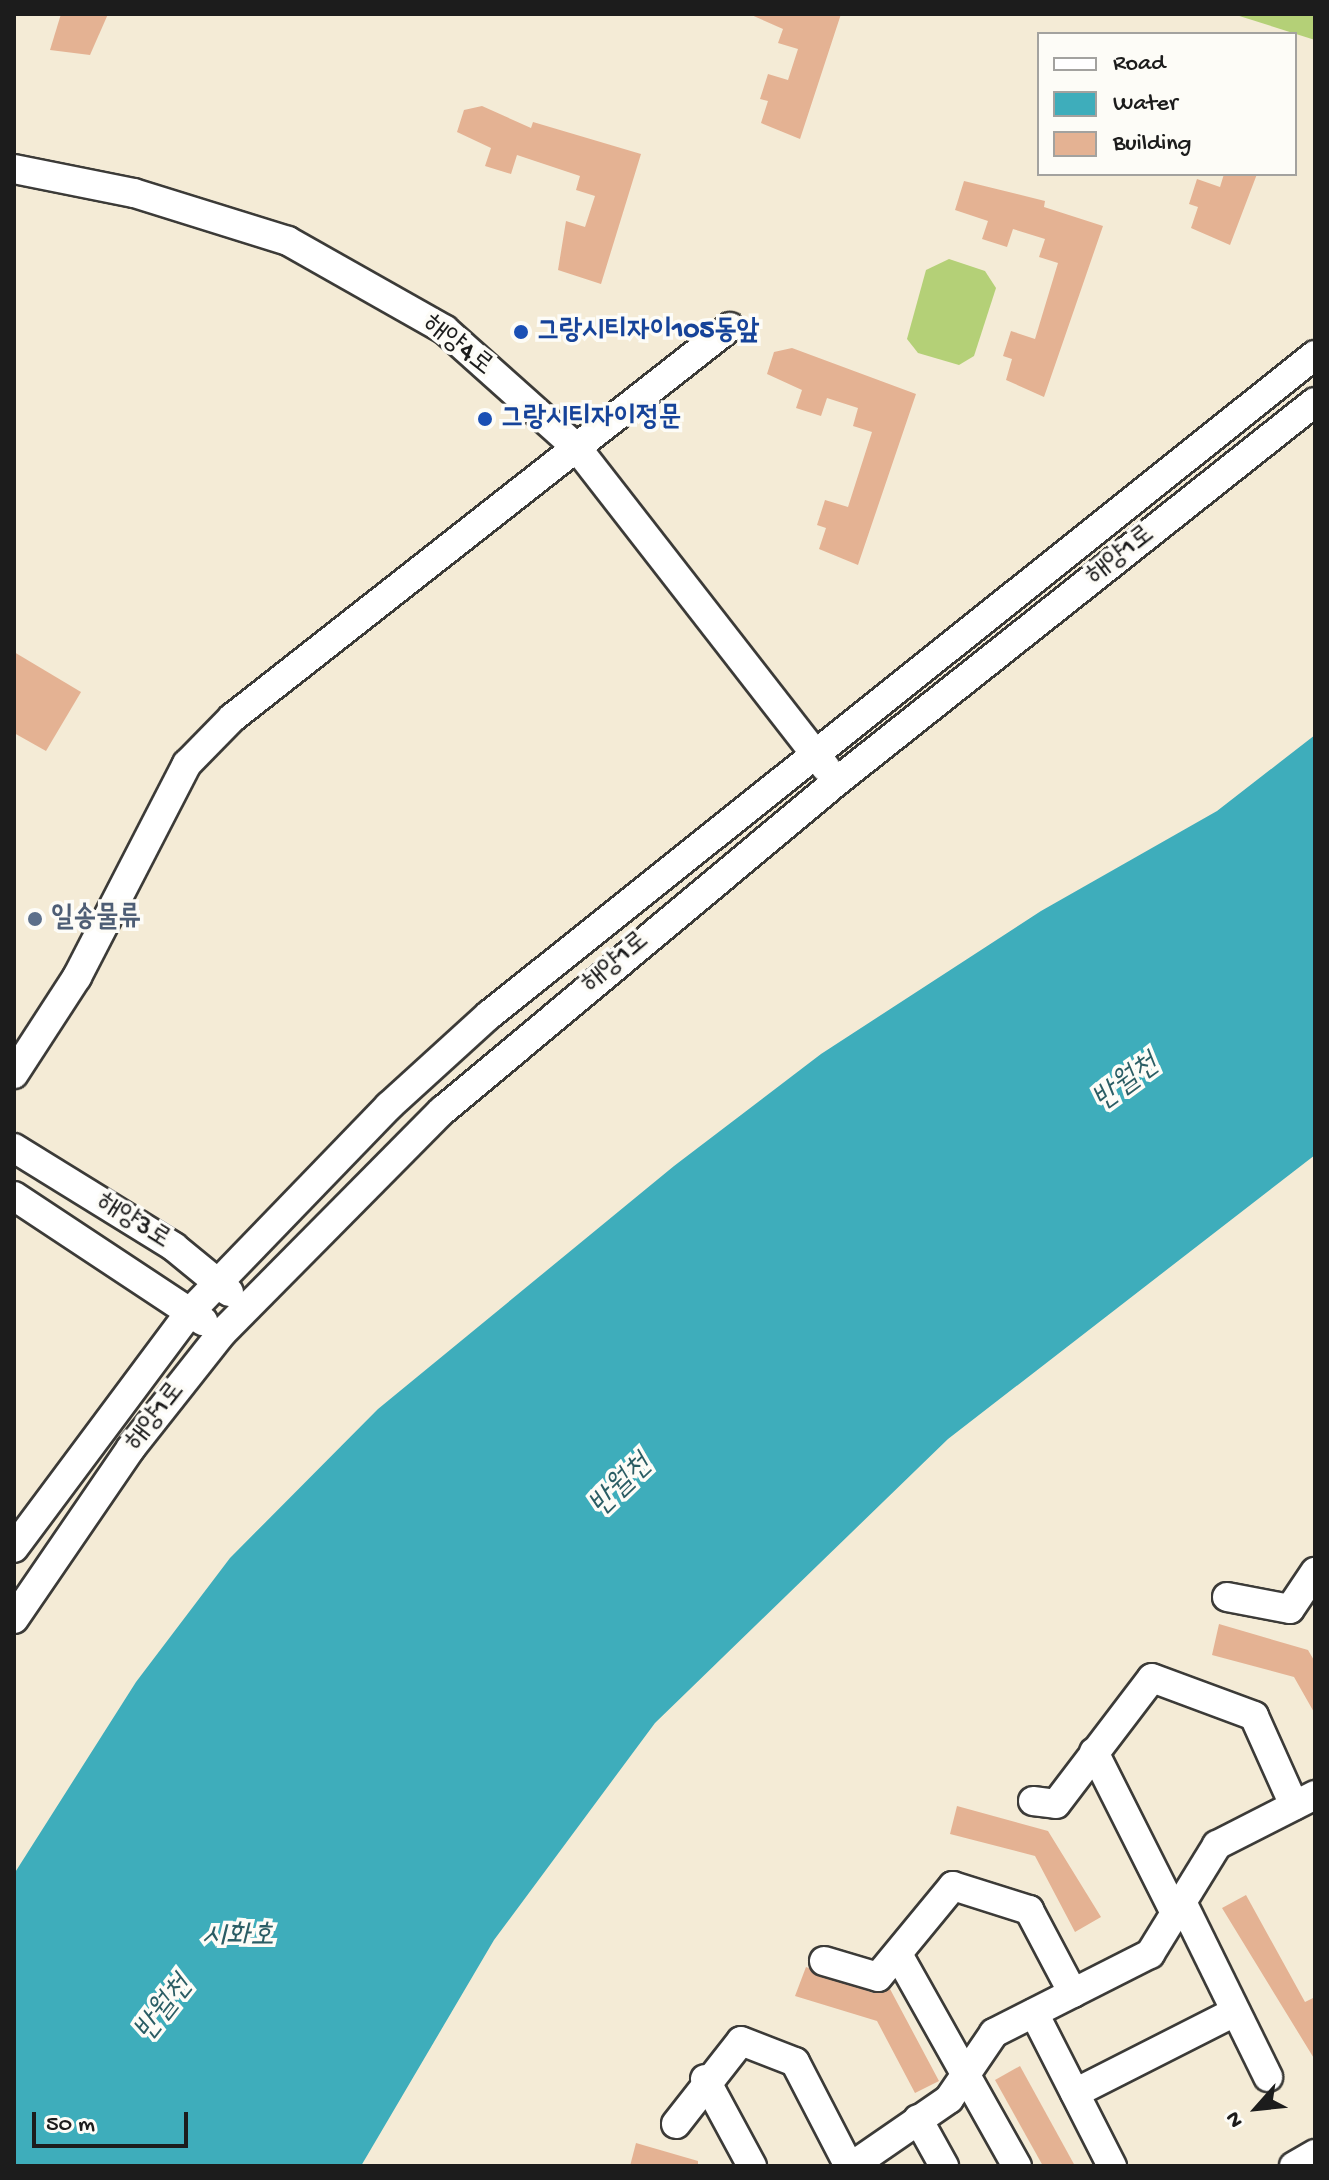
<!DOCTYPE html>
<html>
<head>
<meta charset="utf-8">
<style>
  body { margin:0 }
  #map { position:relative; width:1329px; height:2180px; overflow:hidden; background:#f4ebd6; font-family:"Gochi Hand","Poor Story",sans-serif }
  div>[style] { position:absolute }
  .green>* { inset:0; background:#b4d077 }
  .water>* { inset:0; background:#3eadbb }
  .building>* { inset:0; background:#e4b293 }
  .roads { filter:drop-shadow(2px 0 #3c3b38) drop-shadow(-2px 0 #3c3b38) drop-shadow(0 2px #3c3b38) drop-shadow(0 -2px #3c3b38) }
  .minor>* { height:28px; margin:-14px; padding:0 14px; transform-origin:14px; border-radius:14px; background:#fff }
  .dots>* { width:22px; height:22px; translate:-50% -50%; box-sizing:border-box; border:4px solid #fdfcf7; border-radius:50% }
  span { translate:-50% -50%; white-space:nowrap; text-align:center; line-height:1.15; -webkit-text-stroke:7px #fdfcf7; paint-order:stroke }
  .transit-label { font-size:28px; color:#164399; font-weight:700 }
  .left { translate:0 -50%; text-align:left }
  .street-label { font-size:28px; color:#1c1c1c }
  .service-label { font-size:28px; color:#4e5e75; font-weight:700 }
  .water-label { font-size:30px; color:#2b5d64; font-style:italic }
  .frame { position:absolute; inset:0; border:16px solid #1c1c1c; pointer-events:none }
  .legend { position:absolute; left:1037px; top:32px; width:260px; height:144px; box-sizing:border-box; background:#fdfcf7; border:2px solid #a3a29f; margin:0; padding:10px 14px; list-style:none; font-size:24px; color:#1c1c1c }
  .legend li { display:flex; align-items:center; gap:16px; height:40px }
  .legend b { width:40px; border:2px solid #a3a29f }
  .north { position:absolute; left:1217px; top:2068px; width:80px; height:80px; -webkit-text-stroke:6px #fdfcf7; paint-order:stroke; rotate:243deg; font-size:22px; font-weight:700; line-height:32px; text-align:center; color:#1c1c1c }
  .north::after { content:''; display:block; margin:auto; width:28px; height:36px; background:#1c1c1c; clip-path:polygon(50% 0,100% 100%,50% 72%,0 100%) }
  .scale { position:absolute; left:32px; top:2112px; width:156px; height:36px; box-sizing:border-box; border:4px solid #1c1c1c; border-top:0; padding-left:10px; font-size:24px; line-height:28px; white-space:nowrap; color:#1c1c1c; -webkit-text-stroke:6px #fdfcf7; paint-order:stroke }
</style>
</head>
<body>
<div id="map">
  <div class="green">
    <div style="clip-path:polygon(1233px 14px,1315px 14px,1315px 40px)"></div>
    <div style="clip-path:polygon(949px 259px,985px 271px,996px 288px,974px 356px,959px 365px,918px 353px,907px 339px,926px 270px)"></div>
  </div>
  <div class="water">
    <div style="clip-path:polygon(1315px 735px,1315px 1155px,948px 1439px,655px 1723px,494px 1940px,361px 2166px,14px 2166px,14px 1874px,136px 1682px,230px 1558px,378px 1409px,674px 1166px,821px 1054px,1041px 911px,1217px 811px)"></div>
  </div>
  <div class="building">
    <div style="clip-path:polygon(61px 14px,108px 14px,90px 55px,50px 50px)"></div>
    <div style="clip-path:polygon(749px 14px,841px 14px,800px 139px,761px 123px,768px 101px,760px 99px,768px 74px,788px 80px,798px 49px,778px 43px,783px 29px)"></div>
    <div style="clip-path:polygon(482px 106px,531px 128px,533px 122px,641px 154px,601px 284px,558px 270px,566px 221px,585px 227px,595px 196px,576px 190px,580px 176px,517px 155px,511px 174px,485px 166px,491px 148px,457px 132px,464px 110px)"></div>
    <div style="clip-path:polygon(1224px 174px,1257px 174px,1230px 245px,1191px 228px,1198px 207px,1189px 204px,1197px 179px,1220px 187px)"></div>
    <div style="clip-path:polygon(964px 181px,1045px 201px,1044px 207px,1103px 226px,1044px 397px,1006px 380px,1012px 359px,1003px 356px,1011px 331px,1035px 339px,1058px 263px,1039px 257px,1045px 239px,1013px 229px,1007px 247px,982px 239px,988px 221px,955px 210px)"></div>
    <div style="clip-path:polygon(792px 348px,916px 394px,858px 565px,819px 549px,826px 528px,817px 525px,825px 500px,848px 507px,872px 432px,853px 426px,858px 408px,827px 398px,821px 416px,796px 408px,802px 390px,767px 374px,774px 352px)"></div>
    <div style="clip-path:polygon(14px 652px,81px 692px,46px 751px,14px 733px)"></div>
    <div style="clip-path:polygon(1219px 1624px,1308px 1650px,1315px 1662px,1315px 1714px,1294px 1677px,1212px 1655px)"></div>
    <div style="clip-path:polygon(957px 1806px,1048px 1831px,1101px 1917px,1075px 1932px,1035px 1856px,950px 1834px)"></div>
    <div style="clip-path:polygon(1246px 1895px,1305px 2002px,1315px 1997px,1315px 2060px,1222px 1908px)"></div>
    <div style="clip-path:polygon(806px 1967px,873px 1993px,890px 1989px,939px 2081px,915px 2093px,877px 2021px,795px 1996px)"></div>
    <div style="clip-path:polygon(1020px 2066px,1075px 2166px,1043px 2166px,995px 2080px)"></div>
    <div style="clip-path:polygon(636px 2143px,698px 2161px,698px 2166px,630px 2166px)"></div>
  </div>
  <div class="roads">
    <div class="minor">
      <div style="left:14px;top:169px;width:122px;rotate:11.3deg"></div>
      <div style="left:134px;top:193px;width:161px;rotate:17.3deg"></div>
      <div style="left:288px;top:241px;width:180px;rotate:29.5deg"></div>
      <div style="left:445px;top:330px;width:177px;rotate:41.8deg"></div>
      <div style="left:577px;top:448px;width:405px;rotate:52.1deg"></div>
      <div style="left:14px;top:1074px;width:116px;rotate:-57deg"></div>
      <div style="left:77px;top:977px;width:240px;rotate:-62.7deg"></div>
      <div style="left:187px;top:764px;width:64px;rotate:-45.6deg"></div>
      <div style="left:232px;top:718px;width:633px;rotate:-38.14deg"></div>
      <div style="left:14px;top:1148px;width:188px;rotate:31.7deg"></div>
      <div style="left:174px;top:1247px;width:71px;rotate:39.3deg"></div>
      <div style="left:14px;top:1196px;width:227px;rotate:33.5deg"></div>
      <div style="left:14px;top:1548px;width:294px;rotate:-53.3deg"></div>
      <div style="left:190px;top:1312px;width:286px;rotate:-46deg"></div>
      <div style="left:389px;top:1106px;width:135px;rotate:-42.3deg"></div>
      <div style="left:489px;top:1015px;width:1057px;rotate:-38.63deg"></div>
      <div style="left:1227px;top:1597px;width:64px;rotate:10.8deg"></div>
      <div style="left:1290px;top:1609px;width:45px;rotate:-56deg"></div>
      <div style="left:14px;top:1619px;width:207px;rotate:-55.6deg"></div>
      <div style="left:131px;top:1448px;width:145px;rotate:-51.7deg"></div>
      <div style="left:221px;top:1334px;width:314px;rotate:-45.3deg"></div>
      <div style="left:442px;top:1111px;width:513px;rotate:-39.86deg"></div>
      <div style="left:836px;top:782px;width:611px;rotate:-38.43deg"></div>
      <div style="left:1094px;top:1752px;width:180px;rotate:63.3deg"></div>
      <div style="left:1033px;top:1801px;width:23px;rotate:7deg"></div>
      <div style="left:1056px;top:1804px;width:158px;rotate:-52.7deg"></div>
      <div style="left:1152px;top:1678px;width:109px;rotate:20.4deg"></div>
      <div style="left:1254px;top:1716px;width:98px;rotate:65.8deg"></div>
      <div style="left:1182px;top:1902px;width:195px;rotate:63.8deg"></div>
      <div style="left:899px;top:1956px;width:241px;rotate:60.7deg"></div>
      <div style="left:824px;top:1961px;width:56px;rotate:16.5deg"></div>
      <div style="left:878px;top:1977px;width:118px;rotate:-50.5deg"></div>
      <div style="left:953px;top:1886px;width:80px;rotate:17.5deg"></div>
      <div style="left:1029px;top:1910px;width:94px;rotate:62.1deg"></div>
      <div style="left:1034px;top:2013px;width:172px;rotate:63deg"></div>
      <div style="left:705px;top:2079px;width:99px;rotate:61.6deg"></div>
      <div style="left:1075px;top:2093px;width:179px;rotate:-26.9deg"></div>
      <div style="left:918px;top:2119px;width:54px;rotate:61deg"></div>
      <div style="left:676px;top:2124px;width:105px;rotate:-51.9deg"></div>
      <div style="left:741px;top:2041px;width:58px;rotate:21.3deg"></div>
      <div style="left:795px;top:2062px;width:117px;rotate:62.6deg"></div>
      <div style="left:852px;top:2166px;width:118px;rotate:-34.6deg"></div>
      <div style="left:949px;top:2099px;width:80px;rotate:-55.7deg"></div>
      <div style="left:994px;top:2033px;width:175px;rotate:-26.9deg"></div>
      <div style="left:1150px;top:1954px;width:128px;rotate:-58.4deg"></div>
      <div style="left:1217px;top:1845px;width:110px;rotate:-27deg"></div>
      <div style="left:1294px;top:2166px;width:24px;rotate:-30deg"></div>
    </div>
  </div>
  <div class="dots">
    <div style="left:521px;top:332px;background:#1a4fb4"></div>
    <div style="left:485px;top:419px;background:#1a4fb4"></div>
    <div style="left:35px;top:919px;background:#5c6f8a"></div>
  </div>
  <div class="transit-label">
    <span class="left" style="left:537px;top:332px">그랑시티자이105동앞</span>
    <span class="left" style="left:501px;top:419px">그랑시티자이정문</span>
  </div>
  <div class="street-label">
    <span style="left:457px;top:346px;rotate:38deg">해양4로</span>
    <span style="left:1121px;top:556px;rotate:-38deg">해양1로</span>
    <span style="left:616px;top:963px;rotate:-40deg">해양1로</span>
    <span style="left:133px;top:1222px;rotate:32deg">해양3로</span>
    <span style="left:156px;top:1417px;rotate:-52deg">해양1로</span>
  </div>
  <div class="service-label">
    <span class="left" style="left:51px;top:919px">일송물류</span>
  </div>
  <div class="water-label">
    <span style="left:1127px;top:1084px;rotate:-36deg">반월천</span>
    <span style="left:622px;top:1487px;rotate:-44deg">반월천</span>
    <span style="left:238px;top:1938px">시화호</span>
    <span style="left:165px;top:2010px;rotate:-52deg">반월천</span>
  </div>
  <div class="frame"></div>
  <ul class="legend">
  <li><b style="height:10px;background:#fff"></b>Road</li>
  <li><b style="height:22px;background:#3eadbb"></b>Water</li>
  <li><b style="height:22px;background:#e4b293"></b>Building</li>
  </ul>
  <div class="north">N</div>
  <div class="scale">50 m</div>
</div>
</body>
</html>
